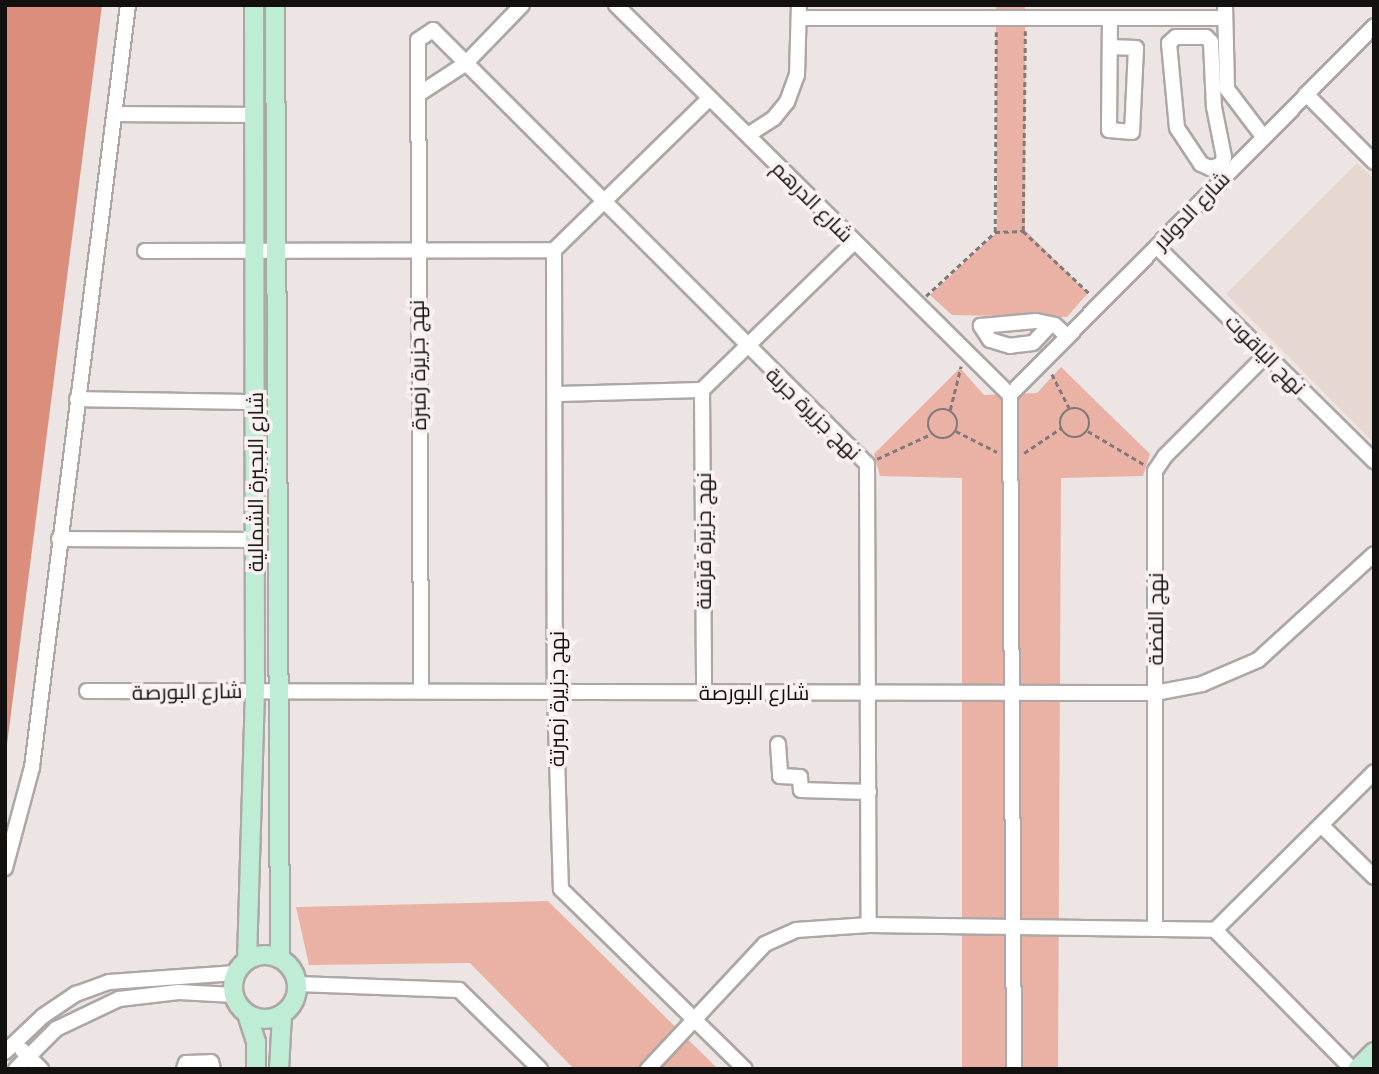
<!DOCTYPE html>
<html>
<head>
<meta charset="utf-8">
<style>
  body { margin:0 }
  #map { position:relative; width:1379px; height:1074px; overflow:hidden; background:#ece5e3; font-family:"Golos Text",Cairo,sans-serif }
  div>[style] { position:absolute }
  .built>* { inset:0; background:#e6d7d3 }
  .green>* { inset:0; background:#eab2a5 }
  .water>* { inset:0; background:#db8e7c }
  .path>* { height:2.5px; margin-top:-1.25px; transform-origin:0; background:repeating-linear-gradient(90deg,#7f7a79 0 5px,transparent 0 8.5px) }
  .path>.ring { margin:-1.25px; padding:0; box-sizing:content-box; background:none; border:2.5px solid #7f7a79; border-radius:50% }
  .roads { filter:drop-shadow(2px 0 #ada7a5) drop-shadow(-2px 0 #ada7a5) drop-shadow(0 2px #ada7a5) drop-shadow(0 -2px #ada7a5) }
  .minor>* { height:14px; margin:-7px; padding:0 7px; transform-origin:7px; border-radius:7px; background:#fff }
  .major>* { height:18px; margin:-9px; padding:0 9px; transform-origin:9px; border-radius:9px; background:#bfecd5 }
  .major>.ring { margin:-9px; padding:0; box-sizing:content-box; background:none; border:18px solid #bfecd5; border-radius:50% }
  span { translate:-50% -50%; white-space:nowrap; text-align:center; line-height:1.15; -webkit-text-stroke:7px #f9f2f1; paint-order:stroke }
  .street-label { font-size:21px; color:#131010 }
  .frame { position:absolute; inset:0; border:7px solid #131010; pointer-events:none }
</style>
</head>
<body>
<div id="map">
  <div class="built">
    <div style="clip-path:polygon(1357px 163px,1374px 179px,1374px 443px,1226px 294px)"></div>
  </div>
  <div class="green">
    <div style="clip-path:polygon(996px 5px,1025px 5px,1025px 230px,1088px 293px,1067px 317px,952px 315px,930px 295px,997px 232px)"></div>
    <div style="clip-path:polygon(1061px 367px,1150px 454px,1143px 476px,1061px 478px,1058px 1069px,962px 1069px,962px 478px,880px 476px,874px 454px,960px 368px,984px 395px,1037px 393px)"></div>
    <div style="clip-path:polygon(548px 901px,718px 1069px,574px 1069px,470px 963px,309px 965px,296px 907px)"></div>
  </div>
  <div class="water">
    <div style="clip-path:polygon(5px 5px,102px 5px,5px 760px)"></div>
  </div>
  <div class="path">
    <div style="left:1023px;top:231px;width:200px;rotate:-89.4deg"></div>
    <div style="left:995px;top:232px;width:200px;rotate:-89.7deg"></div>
    <div style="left:926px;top:296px;width:94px;rotate:-42.8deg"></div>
    <div style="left:995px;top:232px;width:28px;rotate:-2deg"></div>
    <div style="left:1023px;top:231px;width:92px;rotate:43.2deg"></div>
    <div style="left:1052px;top:374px;width:38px;rotate:63deg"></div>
    <div class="ring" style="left:1060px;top:408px;width:27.5px;height:27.5px"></div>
    <div class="ring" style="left:928px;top:409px;width:27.5px;height:27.5px"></div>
    <div style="left:950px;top:410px;width:45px;rotate:-76deg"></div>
    <div style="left:956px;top:431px;width:46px;rotate:27.1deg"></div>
    <div style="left:1088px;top:431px;width:66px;rotate:30.8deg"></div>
    <div style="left:1024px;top:453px;width:45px;rotate:-34deg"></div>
    <div style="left:877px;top:459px;width:60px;rotate:-24.8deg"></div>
  </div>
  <div class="roads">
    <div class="minor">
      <div style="left:616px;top:5px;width:554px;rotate:44.71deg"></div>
      <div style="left:1225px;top:5px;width:84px;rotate:88.6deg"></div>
      <div style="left:1227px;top:89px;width:58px;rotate:52.7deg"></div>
      <div style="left:800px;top:18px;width:424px"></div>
      <div style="left:1206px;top:37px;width:7px;rotate:45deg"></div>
      <div style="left:1211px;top:42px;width:65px;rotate:87.4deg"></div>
      <div style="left:1214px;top:107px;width:51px;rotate:78.7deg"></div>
      <div style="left:1224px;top:157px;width:9px;rotate:111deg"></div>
      <div style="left:1221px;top:165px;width:11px;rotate:165deg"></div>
      <div style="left:1210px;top:168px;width:10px;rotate:-156deg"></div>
      <div style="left:1201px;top:164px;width:43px;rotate:-123.7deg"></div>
      <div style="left:1177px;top:128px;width:85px;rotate:-95.4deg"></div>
      <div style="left:1169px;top:43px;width:9px;rotate:-41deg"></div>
      <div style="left:1176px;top:37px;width:30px"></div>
      <div style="left:1110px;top:47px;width:26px;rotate:2deg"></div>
      <div style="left:1136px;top:48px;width:84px;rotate:92.7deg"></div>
      <div style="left:1132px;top:132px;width:23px;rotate:-175deg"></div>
      <div style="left:1109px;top:130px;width:112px;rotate:-89.5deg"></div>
      <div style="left:419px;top:94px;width:55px;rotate:-33.1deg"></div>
      <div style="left:465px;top:64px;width:82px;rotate:-46deg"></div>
      <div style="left:1306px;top:94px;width:96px;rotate:45deg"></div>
      <div style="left:114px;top:114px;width:140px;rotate:0.4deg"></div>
      <div style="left:748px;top:135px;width:31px;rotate:-33deg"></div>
      <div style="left:774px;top:118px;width:21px;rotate:-51deg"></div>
      <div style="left:787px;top:102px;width:29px;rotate:-70deg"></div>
      <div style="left:797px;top:75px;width:70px;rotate:-88.4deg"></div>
      <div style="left:1157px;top:247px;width:305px;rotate:44.6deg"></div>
      <div style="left:554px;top:250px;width:440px;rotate:89.9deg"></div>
      <div style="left:555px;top:690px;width:199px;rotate:88.3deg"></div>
      <div style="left:561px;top:889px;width:257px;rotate:44.4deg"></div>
      <div style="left:554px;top:250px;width:216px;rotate:-44.3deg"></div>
      <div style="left:145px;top:251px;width:409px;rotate:-0.1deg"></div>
      <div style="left:1049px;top:326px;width:23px;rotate:133deg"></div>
      <div style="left:1033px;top:343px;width:23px;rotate:173deg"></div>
      <div style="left:1010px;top:346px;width:21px;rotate:-163deg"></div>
      <div style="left:990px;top:340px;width:17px;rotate:-123deg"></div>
      <div style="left:981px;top:326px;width:55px;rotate:-5.2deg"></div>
      <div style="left:1036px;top:321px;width:19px;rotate:12deg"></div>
      <div style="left:1055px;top:325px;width:16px;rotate:43deg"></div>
      <div style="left:702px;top:390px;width:302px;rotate:89.6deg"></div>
      <div style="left:557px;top:394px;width:145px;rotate:-1.6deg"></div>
      <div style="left:702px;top:390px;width:212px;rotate:-44.2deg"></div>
      <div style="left:1010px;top:395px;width:674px;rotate:89.66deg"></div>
      <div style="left:1010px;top:395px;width:518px;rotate:-45.39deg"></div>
      <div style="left:77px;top:399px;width:179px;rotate:1deg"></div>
      <div style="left:59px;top:539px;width:196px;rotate:0.3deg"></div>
      <div style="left:421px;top:689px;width:649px;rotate:-90.26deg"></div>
      <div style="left:418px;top:40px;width:18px;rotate:-34deg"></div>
      <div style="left:433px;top:30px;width:614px;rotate:45deg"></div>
      <div style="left:867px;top:464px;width:461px;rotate:89.8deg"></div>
      <div style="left:87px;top:691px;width:1068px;rotate:0.11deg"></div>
      <div style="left:1155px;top:693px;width:48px;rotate:-10.8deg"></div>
      <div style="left:1202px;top:684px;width:61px;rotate:-23.2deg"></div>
      <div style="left:1258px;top:660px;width:157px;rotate:-42.4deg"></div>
      <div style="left:778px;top:744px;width:32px;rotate:86deg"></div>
      <div style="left:780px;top:776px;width:20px;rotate:3deg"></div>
      <div style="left:800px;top:777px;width:13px;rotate:86deg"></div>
      <div style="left:801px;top:790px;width:68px;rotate:1.7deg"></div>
      <div style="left:1321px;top:825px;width:74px;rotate:44.5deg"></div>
      <div style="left:5px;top:868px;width:105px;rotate:-75deg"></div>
      <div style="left:32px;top:767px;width:768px;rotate:-82.82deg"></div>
      <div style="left:1155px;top:929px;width:458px;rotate:-90deg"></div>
      <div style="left:1155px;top:471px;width:18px;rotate:-56deg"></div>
      <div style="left:1165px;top:456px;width:143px;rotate:-45deg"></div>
      <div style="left:1215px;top:930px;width:224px;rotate:-44.8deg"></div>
      <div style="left:298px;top:984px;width:161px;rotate:2.1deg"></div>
      <div style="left:459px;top:990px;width:113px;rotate:44.3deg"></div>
      <div style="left:22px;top:1050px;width:27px;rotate:45deg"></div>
      <div style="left:5px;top:1052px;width:52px;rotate:-43.5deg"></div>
      <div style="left:43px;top:1016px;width:40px;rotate:-34deg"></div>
      <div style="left:76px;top:994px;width:35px;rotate:-20deg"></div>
      <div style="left:109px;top:982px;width:127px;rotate:-4.1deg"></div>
      <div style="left:16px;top:1069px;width:57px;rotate:-45deg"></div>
      <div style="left:56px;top:1029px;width:70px;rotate:-25.5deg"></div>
      <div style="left:119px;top:999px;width:60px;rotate:-6.7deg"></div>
      <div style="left:179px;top:992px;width:55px;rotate:3.1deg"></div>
      <div style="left:184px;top:1069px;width:6px;rotate:-72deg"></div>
      <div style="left:186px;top:1063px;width:25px;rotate:-2deg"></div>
      <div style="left:211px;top:1062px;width:7px;rotate:74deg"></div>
      <div style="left:648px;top:1069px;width:171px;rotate:-46.9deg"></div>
      <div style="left:765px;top:944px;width:34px;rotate:-24deg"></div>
      <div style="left:796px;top:930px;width:73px;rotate:-3.9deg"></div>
      <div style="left:869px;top:925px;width:346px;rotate:0.8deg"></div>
      <div style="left:1215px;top:930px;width:195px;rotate:45.4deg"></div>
    </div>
    <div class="major">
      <div style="left:275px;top:5px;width:952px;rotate:89.7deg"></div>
      <div class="ring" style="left:233px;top:955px;width:46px;height:46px"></div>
      <div style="left:247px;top:960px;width:270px;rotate:-88.3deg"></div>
      <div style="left:255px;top:690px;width:685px;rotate:-90.08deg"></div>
      <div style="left:247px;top:1014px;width:29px;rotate:72deg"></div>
      <div style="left:256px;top:1042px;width:27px;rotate:90deg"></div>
      <div style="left:279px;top:1069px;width:54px;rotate:-86.8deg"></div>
      <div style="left:1357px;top:1069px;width:24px;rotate:-45deg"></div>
    </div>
  </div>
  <div class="street-label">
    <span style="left:813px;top:201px;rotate:45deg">شارع الدرهم</span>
    <span style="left:1191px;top:210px;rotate:-46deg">شارع الدولار</span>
    <span style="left:1266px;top:354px;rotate:45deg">نهج الياقوت</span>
    <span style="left:417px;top:365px;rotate:-91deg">نهج جزيرة زمبرة</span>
    <span style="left:814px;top:413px;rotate:44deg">نهج جزيرة جربة</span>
    <span style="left:255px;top:482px;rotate:-90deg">شارع البحيرة الشمالية</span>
    <span style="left:703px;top:541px;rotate:-90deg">نهج جزيرة قرقنة</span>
    <span style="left:1155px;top:619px;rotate:-90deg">نهج الفضة</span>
    <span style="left:187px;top:691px;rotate:-1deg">شارع البورصة</span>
    <span style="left:754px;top:692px">شارع البورصة</span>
    <span style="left:556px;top:699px;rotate:-90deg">نهج جزيرة زمبرتة</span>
  </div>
  <div class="frame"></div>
</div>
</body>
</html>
